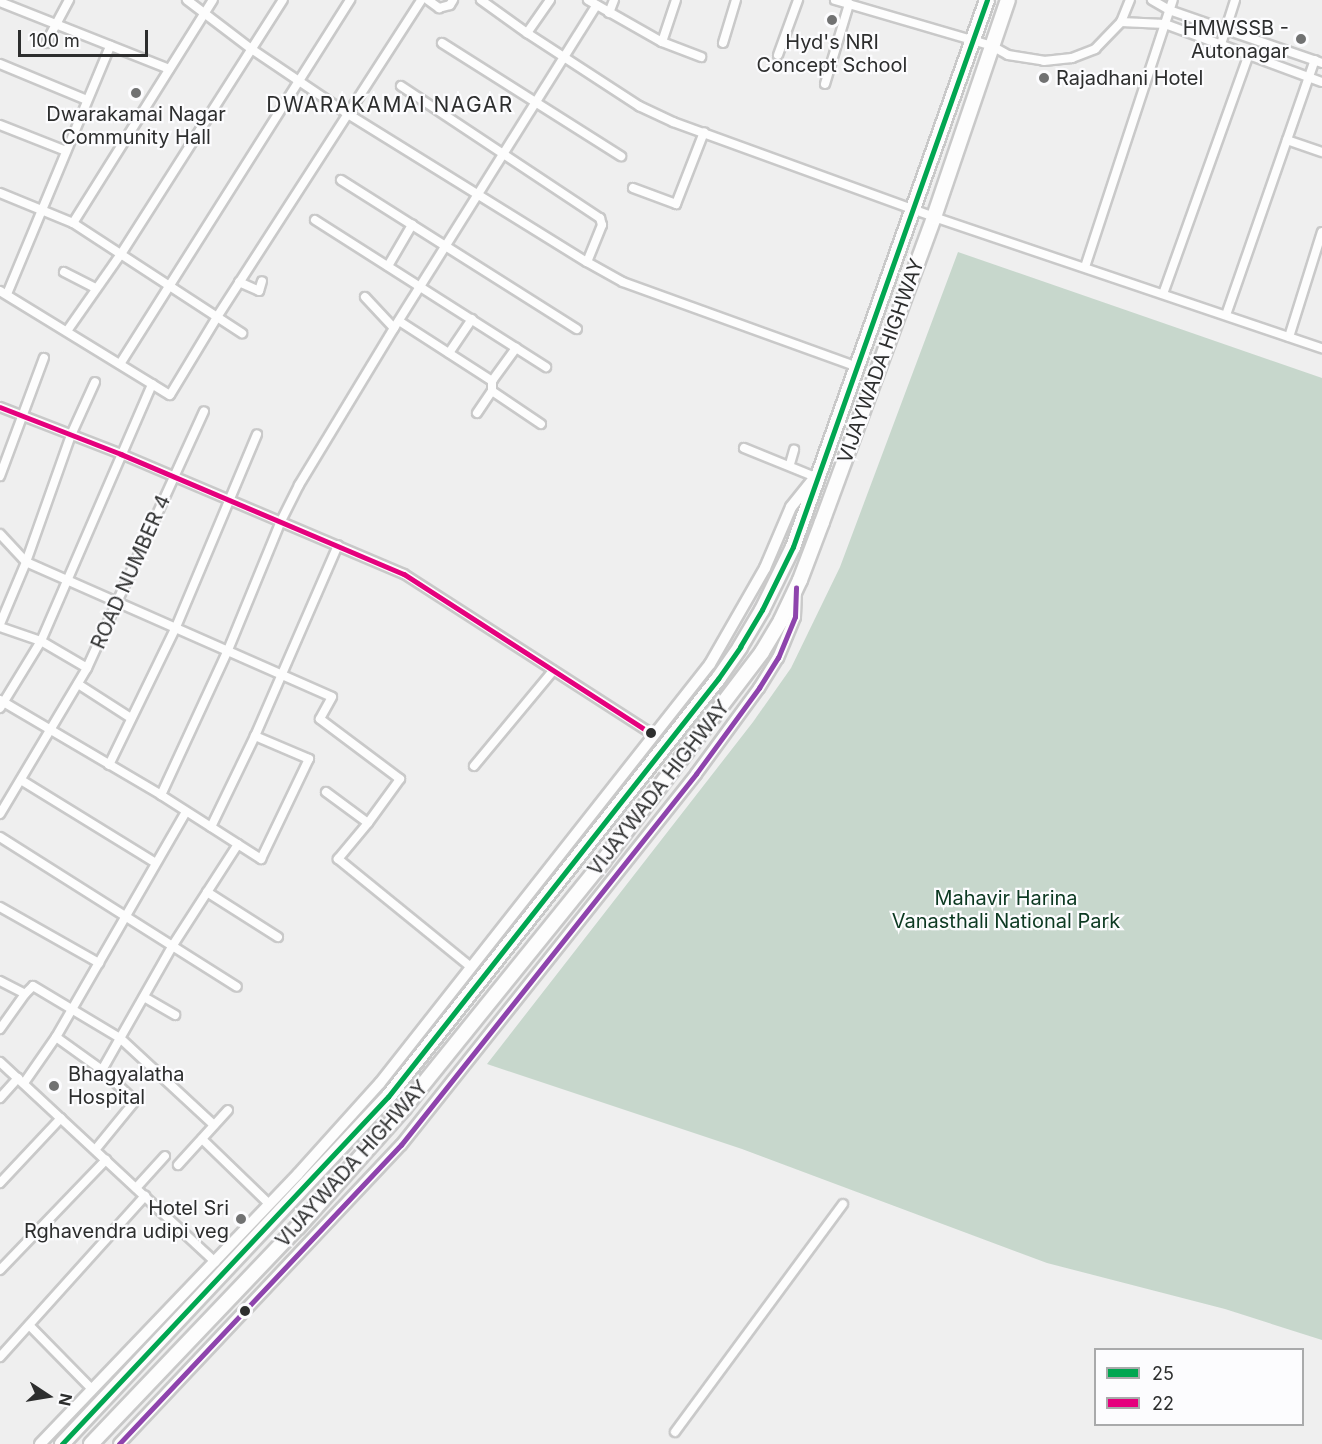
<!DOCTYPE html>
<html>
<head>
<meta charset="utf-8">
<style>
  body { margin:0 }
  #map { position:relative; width:1322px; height:1444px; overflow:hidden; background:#efefef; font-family:Inter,sans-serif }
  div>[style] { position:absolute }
  .green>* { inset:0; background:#c7d7cc }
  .roads { filter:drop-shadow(2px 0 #c9c9c9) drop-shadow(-2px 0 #c9c9c9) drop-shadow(0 2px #c9c9c9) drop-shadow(0 -2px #c9c9c9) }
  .street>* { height:8px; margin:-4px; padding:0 4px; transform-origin:4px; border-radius:4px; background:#fdfdfd }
  .secondary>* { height:10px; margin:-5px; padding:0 5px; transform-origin:5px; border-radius:5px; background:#fdfdfd }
  .highway>* { height:14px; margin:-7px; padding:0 7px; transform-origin:7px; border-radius:7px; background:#fdfdfd }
  .bus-1>* { height:4.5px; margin:-2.25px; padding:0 2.25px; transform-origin:2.25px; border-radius:2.25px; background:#00a651 }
  .bus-2>* { height:4.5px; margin:-2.25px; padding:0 2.25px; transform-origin:2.25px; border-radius:2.25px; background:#e5007d }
  .bus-3>* { height:4.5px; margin:-2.25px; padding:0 2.25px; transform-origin:2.25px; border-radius:2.25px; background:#8e44ad }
  .dots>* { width:16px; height:16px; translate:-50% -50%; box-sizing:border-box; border:3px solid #fcfcfe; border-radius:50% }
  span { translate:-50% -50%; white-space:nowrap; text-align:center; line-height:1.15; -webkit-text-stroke:4.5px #fcfcfe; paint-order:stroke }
  .poi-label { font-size:20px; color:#2d2e2e }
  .right { translate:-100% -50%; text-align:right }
  .left { translate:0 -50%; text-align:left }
  .street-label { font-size:20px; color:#2d2e2e }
  .park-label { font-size:20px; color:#0c3921 }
  .neighbourhood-label { font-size:21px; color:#2d2e2e; letter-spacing:1.5px }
  .legend { position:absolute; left:1094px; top:1348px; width:210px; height:78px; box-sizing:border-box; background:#fcfcfe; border:2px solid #a9aaab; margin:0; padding:8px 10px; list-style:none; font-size:18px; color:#2d2e2e }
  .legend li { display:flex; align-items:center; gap:12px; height:30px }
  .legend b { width:30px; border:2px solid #a9aaab }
  .north { position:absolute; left:18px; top:1366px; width:60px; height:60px; -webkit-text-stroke:4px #fcfcfe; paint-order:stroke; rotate:102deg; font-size:16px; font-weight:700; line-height:24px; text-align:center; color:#2d2e2e }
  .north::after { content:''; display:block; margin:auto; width:21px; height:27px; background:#2d2e2e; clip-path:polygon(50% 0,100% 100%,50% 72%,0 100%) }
  .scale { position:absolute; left:18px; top:30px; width:130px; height:27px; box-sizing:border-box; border:3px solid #2d2e2e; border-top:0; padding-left:8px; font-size:18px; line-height:21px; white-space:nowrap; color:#2d2e2e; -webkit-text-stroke:4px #fcfcfe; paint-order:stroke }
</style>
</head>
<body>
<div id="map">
  <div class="green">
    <div style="clip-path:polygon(958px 252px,1322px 378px,1322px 1340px,1225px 1309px,1047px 1263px,742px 1149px,487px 1064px,753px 722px,791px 668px,840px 567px)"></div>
  </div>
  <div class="roads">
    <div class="street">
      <div style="left:187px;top:0;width:79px;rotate:37.3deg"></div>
      <div style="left:250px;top:48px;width:118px;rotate:34deg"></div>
      <div style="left:348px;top:114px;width:281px;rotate:31.8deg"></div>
      <div style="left:587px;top:262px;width:41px;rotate:29.1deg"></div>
      <div style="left:623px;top:282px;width:250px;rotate:19.9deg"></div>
      <div style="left:428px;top:0;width:14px;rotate:36deg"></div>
      <div style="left:439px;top:8px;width:11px;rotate:-15deg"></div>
      <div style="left:450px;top:5px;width:6px;rotate:-59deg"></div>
      <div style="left:481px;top:0;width:57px;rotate:35.7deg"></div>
      <div style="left:527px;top:33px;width:134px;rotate:33.1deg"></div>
      <div style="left:639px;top:106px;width:38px;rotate:25deg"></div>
      <div style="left:673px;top:122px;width:278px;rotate:20deg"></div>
      <div style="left:934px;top:217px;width:410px;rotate:18.7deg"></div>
      <div style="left:588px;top:0;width:85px;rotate:29.6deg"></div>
      <div style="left:662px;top:42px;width:42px;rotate:21deg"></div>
      <div style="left:835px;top:0;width:164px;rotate:16.3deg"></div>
      <div style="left:992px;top:46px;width:18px;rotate:29deg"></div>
      <div style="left:1008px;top:55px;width:36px;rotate:9deg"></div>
      <div style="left:1044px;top:61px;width:28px;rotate:-6deg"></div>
      <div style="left:1072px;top:58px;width:25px;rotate:-21deg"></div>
      <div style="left:1095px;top:49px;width:37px;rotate:-46deg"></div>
      <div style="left:1121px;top:22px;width:24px;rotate:-68deg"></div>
      <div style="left:1152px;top:0;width:20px;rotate:30deg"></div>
      <div style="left:1169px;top:10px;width:162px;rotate:19.1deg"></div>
      <div style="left:0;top:2px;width:182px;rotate:21.6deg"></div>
      <div style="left:609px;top:13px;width:14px;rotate:-69deg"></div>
      <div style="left:1121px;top:22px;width:44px;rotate:2.6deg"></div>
      <div style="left:1165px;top:24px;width:167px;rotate:20.3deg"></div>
      <div style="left:527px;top:33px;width:40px;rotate:-55.1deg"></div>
      <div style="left:662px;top:42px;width:44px;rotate:-71.6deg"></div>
      <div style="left:46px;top:43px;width:49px;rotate:-61.9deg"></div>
      <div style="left:442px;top:43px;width:212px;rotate:32.3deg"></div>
      <div style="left:723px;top:43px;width:45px;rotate:-73.2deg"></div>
      <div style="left:1221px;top:44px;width:46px;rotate:-72.3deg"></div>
      <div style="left:778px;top:55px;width:59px;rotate:-70deg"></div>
      <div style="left:0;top:64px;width:94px;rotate:22.5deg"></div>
      <div style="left:825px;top:84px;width:84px;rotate:-73.3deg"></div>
      <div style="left:401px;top:86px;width:239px;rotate:33.6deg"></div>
      <div style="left:600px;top:218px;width:7px;rotate:74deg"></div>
      <div style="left:602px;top:225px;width:40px;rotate:112deg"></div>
      <div style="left:0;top:125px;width:71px;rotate:21.5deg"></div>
      <div style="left:1287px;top:140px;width:37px;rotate:19deg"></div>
      <div style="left:341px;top:180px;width:279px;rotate:32.3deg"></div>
      <div style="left:633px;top:188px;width:46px;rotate:20.4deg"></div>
      <div style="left:676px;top:204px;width:77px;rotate:-68.7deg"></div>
      <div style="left:0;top:193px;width:79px;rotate:22.3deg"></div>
      <div style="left:73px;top:223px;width:202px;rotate:33.1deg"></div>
      <div style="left:315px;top:220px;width:274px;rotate:32.5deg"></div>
      <div style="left:73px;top:223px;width:263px;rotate:-57.9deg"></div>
      <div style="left:388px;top:266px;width:48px;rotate:-59.7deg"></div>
      <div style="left:1085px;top:267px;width:281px;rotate:-71.8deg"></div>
      <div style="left:64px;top:272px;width:36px;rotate:27deg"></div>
      <div style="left:239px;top:282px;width:22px;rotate:24deg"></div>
      <div style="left:259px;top:291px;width:10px;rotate:-73deg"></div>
      <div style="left:0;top:291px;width:199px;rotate:31.5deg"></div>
      <div style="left:170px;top:395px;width:91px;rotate:-58.9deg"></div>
      <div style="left:217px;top:317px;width:377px;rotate:-57.2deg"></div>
      <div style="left:7px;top:294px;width:269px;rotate:-67.4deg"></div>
      <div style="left:1163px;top:294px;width:253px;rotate:-70.3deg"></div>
      <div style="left:365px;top:297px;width:42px;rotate:46.9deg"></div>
      <div style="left:1226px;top:315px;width:270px;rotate:-70.8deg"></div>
      <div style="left:399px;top:321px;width:111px;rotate:32.8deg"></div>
      <div style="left:492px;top:381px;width:41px;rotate:-54deg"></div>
      <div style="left:67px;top:331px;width:94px;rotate:-55deg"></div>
      <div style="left:121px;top:254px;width:301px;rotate:-57.5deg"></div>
      <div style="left:1289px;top:337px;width:110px;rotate:-72.6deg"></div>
      <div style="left:449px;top:353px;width:41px;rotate:-55.9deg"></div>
      <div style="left:120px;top:364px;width:431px;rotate:-57.7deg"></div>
      <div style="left:492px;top:381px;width:10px;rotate:90deg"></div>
      <div style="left:492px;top:391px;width:59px;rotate:34deg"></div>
      <div style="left:0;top:407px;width:130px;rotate:21.2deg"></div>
      <div style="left:121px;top:454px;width:307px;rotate:23deg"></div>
      <div style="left:404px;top:574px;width:297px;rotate:32.8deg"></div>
      <div style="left:477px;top:413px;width:27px;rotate:-56deg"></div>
      <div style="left:744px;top:448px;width:74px;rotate:22.1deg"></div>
      <div style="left:790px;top:464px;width:15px;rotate:-74deg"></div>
      <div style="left:0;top:476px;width:126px;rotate:-69.6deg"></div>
      <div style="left:0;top:534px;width:38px;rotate:47deg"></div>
      <div style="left:26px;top:562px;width:334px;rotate:23.8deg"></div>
      <div style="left:332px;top:697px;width:25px;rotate:119deg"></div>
      <div style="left:320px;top:719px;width:100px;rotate:36.9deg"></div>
      <div style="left:400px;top:779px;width:54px;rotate:126deg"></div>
      <div style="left:0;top:624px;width:67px;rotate:-67.2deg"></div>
      <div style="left:26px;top:562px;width:135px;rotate:-70.5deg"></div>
      <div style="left:71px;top:435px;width:58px;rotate:-65.6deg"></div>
      <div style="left:0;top:627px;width:43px;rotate:18.9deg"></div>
      <div style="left:41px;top:641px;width:53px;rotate:30.4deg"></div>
      <div style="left:78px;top:684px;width:63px;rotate:32.7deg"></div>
      <div style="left:0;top:700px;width:187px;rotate:30.5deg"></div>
      <div style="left:161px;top:795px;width:119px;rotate:32.6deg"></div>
      <div style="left:261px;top:859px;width:111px;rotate:-64.4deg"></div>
      <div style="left:309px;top:759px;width:59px;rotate:-156.9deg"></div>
      <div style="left:0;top:708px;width:79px;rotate:-58.5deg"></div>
      <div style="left:41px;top:641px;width:280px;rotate:-66.6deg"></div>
      <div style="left:109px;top:765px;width:153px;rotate:-64.1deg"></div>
      <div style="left:176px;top:627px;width:209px;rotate:-67.2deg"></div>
      <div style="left:474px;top:766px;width:124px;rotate:-50.3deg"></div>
      <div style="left:21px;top:780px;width:158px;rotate:31.6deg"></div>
      <div style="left:326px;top:792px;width:52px;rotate:36.4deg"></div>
      <div style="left:368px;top:823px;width:47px;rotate:129.8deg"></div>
      <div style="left:338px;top:859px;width:171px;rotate:39.1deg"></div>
      <div style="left:161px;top:795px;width:160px;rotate:-65.2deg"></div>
      <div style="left:228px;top:650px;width:139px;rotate:-67.7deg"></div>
      <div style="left:281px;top:521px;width:40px;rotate:-63.4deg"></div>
      <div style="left:299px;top:485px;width:184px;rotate:-58.8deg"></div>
      <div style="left:394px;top:328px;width:381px;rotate:-57.9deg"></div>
      <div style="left:0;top:814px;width:170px;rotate:-59.2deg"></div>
      <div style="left:87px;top:668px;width:282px;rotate:-65.5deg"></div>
      <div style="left:211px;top:827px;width:101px;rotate:-64.2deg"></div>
      <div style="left:255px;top:736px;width:208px;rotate:-66.5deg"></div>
      <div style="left:0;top:837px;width:280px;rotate:32.3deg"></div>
      <div style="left:207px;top:892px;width:84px;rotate:32.4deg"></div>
      <div style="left:0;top:907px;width:114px;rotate:29.5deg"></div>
      <div style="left:0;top:981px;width:28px;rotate:27deg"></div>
      <div style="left:25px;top:994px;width:11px;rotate:-45deg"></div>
      <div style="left:33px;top:986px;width:101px;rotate:30.9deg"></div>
      <div style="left:120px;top:1038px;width:128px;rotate:42.8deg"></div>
      <div style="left:144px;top:997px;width:36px;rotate:30deg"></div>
      <div style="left:0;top:1029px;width:43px;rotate:-54.5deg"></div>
      <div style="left:56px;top:1037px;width:57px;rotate:35.7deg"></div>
      <div style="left:102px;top:1070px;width:45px;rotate:43.2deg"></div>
      <div style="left:135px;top:1101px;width:63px;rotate:129.2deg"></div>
      <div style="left:0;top:1062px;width:294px;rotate:42.9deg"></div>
      <div style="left:102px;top:1070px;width:144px;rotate:-60.4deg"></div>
      <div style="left:173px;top:945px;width:120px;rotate:-57.2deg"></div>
      <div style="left:24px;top:1083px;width:56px;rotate:-55.2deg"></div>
      <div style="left:56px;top:1037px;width:260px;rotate:-60deg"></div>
      <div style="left:0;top:1098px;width:27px;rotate:-48deg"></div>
      <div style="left:202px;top:1139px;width:93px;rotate:44.1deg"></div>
      <div style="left:178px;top:1165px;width:74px;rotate:-47.7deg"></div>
      <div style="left:0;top:1183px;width:89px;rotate:-46.8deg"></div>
      <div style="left:136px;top:1188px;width:43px;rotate:-47.8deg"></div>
      <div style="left:0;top:1270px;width:153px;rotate:-46.1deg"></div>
      <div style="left:29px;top:1325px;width:90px;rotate:45.5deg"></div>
      <div style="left:0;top:1357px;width:217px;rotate:-48deg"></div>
      <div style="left:675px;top:1432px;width:283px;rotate:-53.6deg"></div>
    </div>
    <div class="secondary">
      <div style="left:40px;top:1444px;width:373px;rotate:-46.3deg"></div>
      <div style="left:298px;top:1174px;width:122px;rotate:-48deg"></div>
      <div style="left:380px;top:1083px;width:533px;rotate:-51.78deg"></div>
      <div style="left:710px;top:664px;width:111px;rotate:-60.2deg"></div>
      <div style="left:765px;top:568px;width:66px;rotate:-66.9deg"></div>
      <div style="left:791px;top:507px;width:45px;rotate:-51.3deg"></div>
      <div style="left:119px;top:1444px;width:411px;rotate:-46.7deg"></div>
      <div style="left:401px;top:1145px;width:474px;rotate:-51.5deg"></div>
      <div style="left:696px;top:774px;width:107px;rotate:-53.8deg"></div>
      <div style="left:759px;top:688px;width:36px;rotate:-58deg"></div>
      <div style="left:778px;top:658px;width:44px;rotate:-67.5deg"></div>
      <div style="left:795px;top:617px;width:26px;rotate:-88deg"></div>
    </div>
    <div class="highway">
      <div style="left:62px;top:1444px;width:476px;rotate:-46.8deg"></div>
      <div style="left:388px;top:1097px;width:533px;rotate:-51.71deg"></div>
      <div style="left:718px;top:679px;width:39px;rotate:-55deg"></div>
      <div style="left:740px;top:647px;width:43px;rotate:-59.3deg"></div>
      <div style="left:762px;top:610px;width:70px;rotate:-63.8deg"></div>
      <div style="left:793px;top:547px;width:580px;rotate:-70.47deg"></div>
      <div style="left:91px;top:1444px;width:300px;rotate:-46.4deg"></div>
      <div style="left:298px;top:1227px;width:159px;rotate:-48.3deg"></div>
      <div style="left:404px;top:1108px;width:317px;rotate:-51.1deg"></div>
      <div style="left:603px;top:861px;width:263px;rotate:-52.7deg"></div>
      <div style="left:762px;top:652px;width:37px;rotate:-59deg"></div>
      <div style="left:781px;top:620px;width:44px;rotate:-64.6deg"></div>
      <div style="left:800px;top:580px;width:62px;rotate:-69.2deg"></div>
      <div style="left:822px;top:522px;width:325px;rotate:-69.8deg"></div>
      <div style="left:934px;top:217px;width:229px;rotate:-71.2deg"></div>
    </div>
  </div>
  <div class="bus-1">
    <div style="left:62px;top:1444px;width:476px;rotate:-46.8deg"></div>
    <div style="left:388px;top:1097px;width:533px;rotate:-51.71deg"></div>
    <div style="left:718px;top:679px;width:39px;rotate:-55deg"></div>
    <div style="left:740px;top:647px;width:43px;rotate:-59.3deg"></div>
    <div style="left:762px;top:610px;width:70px;rotate:-63.8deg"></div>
    <div style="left:793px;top:547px;width:580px;rotate:-70.47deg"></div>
  </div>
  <div class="bus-2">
    <div style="left:0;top:407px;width:130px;rotate:21.2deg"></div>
    <div style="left:121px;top:454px;width:307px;rotate:23deg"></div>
    <div style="left:404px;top:574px;width:297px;rotate:32.8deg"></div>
  </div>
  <div class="bus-3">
    <div style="left:119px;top:1444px;width:411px;rotate:-46.7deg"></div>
    <div style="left:401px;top:1145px;width:474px;rotate:-51.5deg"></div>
    <div style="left:696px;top:774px;width:107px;rotate:-53.8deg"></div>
    <div style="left:759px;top:688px;width:36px;rotate:-58deg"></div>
    <div style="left:778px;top:658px;width:44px;rotate:-67.5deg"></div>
    <div style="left:795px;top:617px;width:29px;rotate:-88deg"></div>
  </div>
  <div class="dots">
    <div style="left:832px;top:20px;background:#717272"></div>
    <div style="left:1301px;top:39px;background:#717272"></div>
    <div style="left:1044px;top:78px;background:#717272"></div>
    <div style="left:136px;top:93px;background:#717272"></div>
    <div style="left:651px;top:733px;background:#2d2e2e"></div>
    <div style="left:54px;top:1086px;background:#717272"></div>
    <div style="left:241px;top:1219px;background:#717272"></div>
    <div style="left:245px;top:1311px;background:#2d2e2e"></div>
  </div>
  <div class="poi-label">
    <span class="right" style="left:1289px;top:40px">HMWSSB -<br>Autonagar</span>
    <span style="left:832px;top:54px">Hyd's NRI<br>Concept School</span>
    <span class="left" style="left:1056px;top:78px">Rajadhani Hotel</span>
    <span style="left:136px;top:126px">Dwarakamai Nagar<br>Community Hall</span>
    <span class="left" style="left:68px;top:1086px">Bhagyalatha<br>Hospital</span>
    <span class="right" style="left:229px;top:1220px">Hotel Sri<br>Rghavendra udipi veg</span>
  </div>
  <div class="street-label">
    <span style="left:881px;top:361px;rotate:-70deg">VIJAYWADA HIGHWAY</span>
    <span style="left:131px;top:572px;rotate:-66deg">ROAD NUMBER 4</span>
    <span style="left:659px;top:788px;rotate:-52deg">VIJAYWADA HIGHWAY</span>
    <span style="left:352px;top:1164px;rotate:-48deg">VIJAYWADA HIGHWAY</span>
  </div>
  <div class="park-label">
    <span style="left:1006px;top:910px">Mahavir Harina<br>Vanasthali National Park</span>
  </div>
  <div class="neighbourhood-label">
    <span style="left:390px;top:105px">DWARAKAMAI NAGAR</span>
  </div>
  <ul class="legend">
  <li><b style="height:8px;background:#00a651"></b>25</li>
  <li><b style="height:8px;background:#e5007d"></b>22</li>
  </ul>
  <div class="north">N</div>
  <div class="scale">100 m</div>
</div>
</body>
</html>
